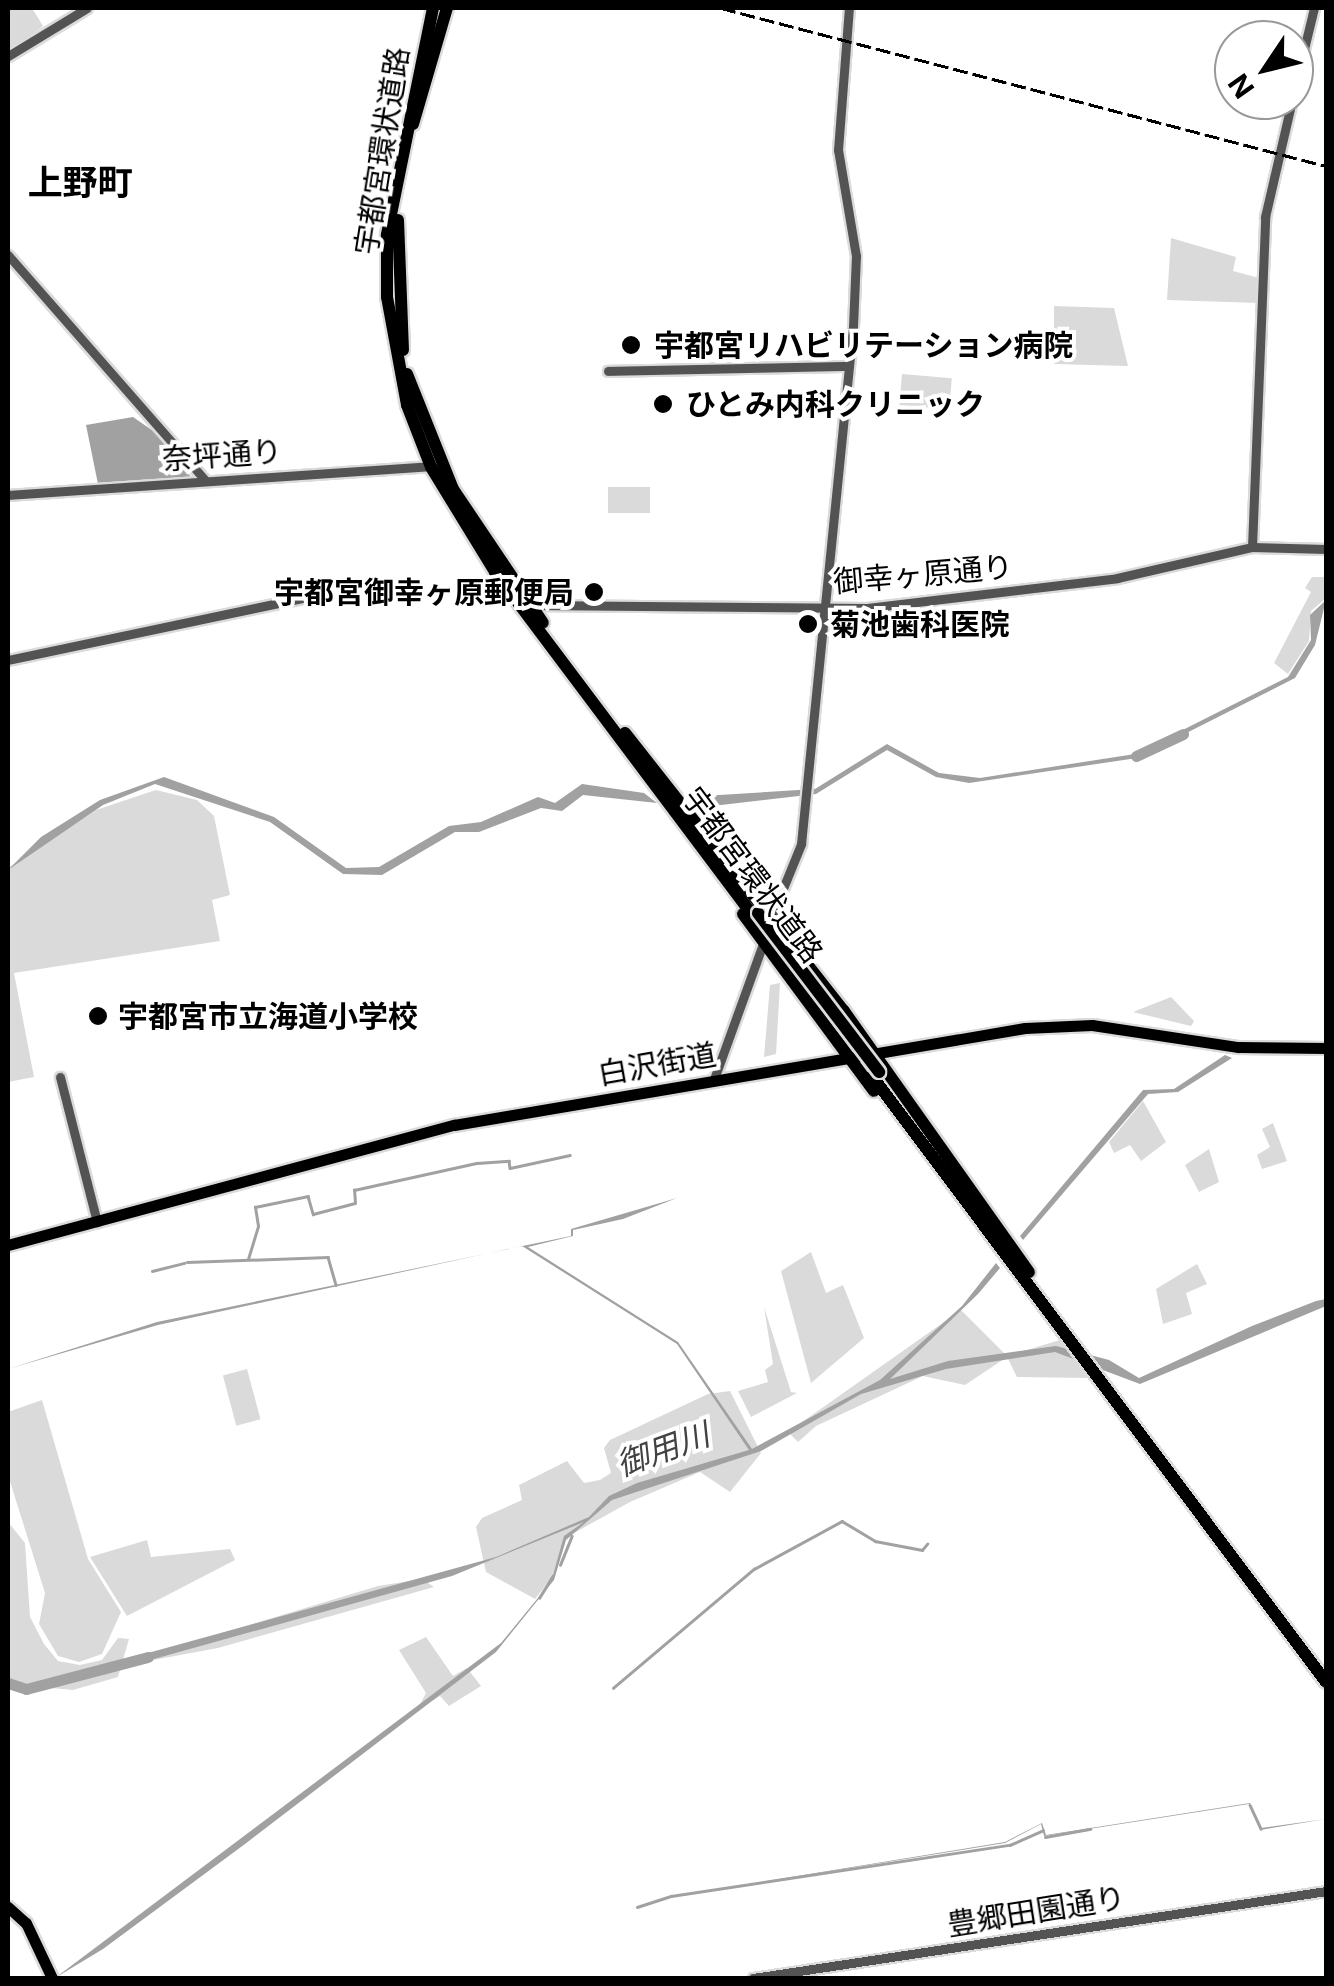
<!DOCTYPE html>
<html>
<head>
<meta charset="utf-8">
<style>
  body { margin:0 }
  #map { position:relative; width:1334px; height:1986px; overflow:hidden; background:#fff; font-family:Inter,"Noto Sans JP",sans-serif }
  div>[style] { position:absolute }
  .green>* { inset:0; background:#dadada; transform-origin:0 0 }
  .water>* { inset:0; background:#a1a1a1 }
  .stream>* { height:2.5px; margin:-1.25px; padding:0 1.25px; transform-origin:1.25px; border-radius:1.25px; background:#a1a1a1 }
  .river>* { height:11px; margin:-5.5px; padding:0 5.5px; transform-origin:5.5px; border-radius:5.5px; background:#a1a1a1 }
  .roads { filter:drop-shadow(2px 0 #dbdbdb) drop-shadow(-2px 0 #dbdbdb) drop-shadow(0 2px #dbdbdb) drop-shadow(0 -2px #dbdbdb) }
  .minor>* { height:9px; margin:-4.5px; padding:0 4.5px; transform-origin:4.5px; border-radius:4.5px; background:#535353 }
  .major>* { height:11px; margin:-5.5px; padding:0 5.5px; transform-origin:5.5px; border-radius:5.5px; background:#000 }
  .highway>* { height:12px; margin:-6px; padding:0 6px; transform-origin:6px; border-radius:6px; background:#000 }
  .rail>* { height:2.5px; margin-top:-1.25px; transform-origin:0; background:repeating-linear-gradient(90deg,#000 0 15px,transparent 0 20px) }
  .bridges { filter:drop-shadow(2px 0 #dbdbdb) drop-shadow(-2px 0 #dbdbdb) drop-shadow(0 2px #dbdbdb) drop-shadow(0 -2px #dbdbdb) }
  .highway-bridge>* { height:12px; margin:-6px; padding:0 6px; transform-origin:6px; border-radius:6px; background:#000 }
  .dots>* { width:28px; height:28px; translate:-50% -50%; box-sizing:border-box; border:5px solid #fff; border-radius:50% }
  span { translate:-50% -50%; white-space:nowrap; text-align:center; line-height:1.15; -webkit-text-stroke:8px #fff; paint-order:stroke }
  .street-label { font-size:30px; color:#000 }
  .poi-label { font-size:30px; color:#000; font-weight:700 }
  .left { translate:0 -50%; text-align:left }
  .right { translate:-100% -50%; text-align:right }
  .water-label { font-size:32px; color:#424242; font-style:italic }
  .quarter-label { font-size:35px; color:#000; font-weight:700 }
  .frame { position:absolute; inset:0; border:10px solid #000; pointer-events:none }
  .north { position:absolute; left:1214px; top:20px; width:100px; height:100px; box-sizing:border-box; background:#fff; border:2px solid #999; border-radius:50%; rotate:235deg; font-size:28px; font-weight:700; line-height:40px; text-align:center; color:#000 }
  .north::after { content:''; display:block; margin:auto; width:35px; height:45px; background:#000; clip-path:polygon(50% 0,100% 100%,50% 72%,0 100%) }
</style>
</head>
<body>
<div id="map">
  <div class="green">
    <div style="clip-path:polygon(8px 8px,32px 8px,43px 26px,8px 53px)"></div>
    <div style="clip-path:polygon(1171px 238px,1236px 257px,1233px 271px,1259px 278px,1259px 303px,1167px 300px)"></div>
    <div style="clip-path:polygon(1054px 306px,1114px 308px,1128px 366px,1054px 364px)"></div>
    <div style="left:902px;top:374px;width:50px;height:31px;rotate:5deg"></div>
    <div style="left:650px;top:487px;width:26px;height:42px;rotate:90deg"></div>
    <div style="clip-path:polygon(1312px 577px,1326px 577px,1326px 598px,1311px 611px,1309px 641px,1288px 674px,1274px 663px,1311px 592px,1305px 588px)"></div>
    <div style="clip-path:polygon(156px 790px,197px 800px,214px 816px,230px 895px,212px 900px,220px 941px,14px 973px,34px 1077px,8px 1082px,8px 868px,96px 810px)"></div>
    <div style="clip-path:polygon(780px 983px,776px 1054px,764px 1057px,770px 985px)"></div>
    <div style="clip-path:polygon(1171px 997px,1194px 1021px,1191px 1026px,1133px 1012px)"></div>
    <div style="clip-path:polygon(1143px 1101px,1166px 1142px,1141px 1161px,1130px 1145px,1114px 1153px,1109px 1142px)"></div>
    <div style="clip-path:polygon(1273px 1123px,1287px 1161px,1262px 1169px,1257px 1155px,1270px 1147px,1262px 1129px)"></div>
    <div style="clip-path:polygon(1209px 1149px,1219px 1182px,1199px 1192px,1185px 1165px)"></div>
    <div style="clip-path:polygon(811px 1252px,826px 1293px,843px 1285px,864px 1338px,811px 1383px,781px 1271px)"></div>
    <div style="clip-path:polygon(1197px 1264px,1207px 1284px,1186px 1293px,1192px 1314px,1163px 1324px,1156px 1289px)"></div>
    <div style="clip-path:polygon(764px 1307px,791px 1392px,797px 1393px,751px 1417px,738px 1391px,768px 1382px,765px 1370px,773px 1364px)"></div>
    <div style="clip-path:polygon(961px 1310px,1007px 1356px,1060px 1340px,1090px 1378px,1017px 1377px,1007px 1357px,965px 1385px,923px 1376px,816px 1426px,798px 1442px,788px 1432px)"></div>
    <div style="left:247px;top:1369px;width:52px;height:25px;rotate:75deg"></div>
    <div style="clip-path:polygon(730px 1391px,761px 1453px,730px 1492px,700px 1472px,630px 1502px,565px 1538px,552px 1577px,535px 1599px,486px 1572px,476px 1527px,482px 1518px,522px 1500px,519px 1485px,567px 1461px,584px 1483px,600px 1480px,611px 1473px,604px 1448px,610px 1440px,708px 1394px)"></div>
    <div style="clip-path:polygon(42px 1400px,88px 1559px,121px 1612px,102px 1654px,79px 1662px,58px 1656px,39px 1624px,45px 1593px,8px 1475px,8px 1412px)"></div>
    <div style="clip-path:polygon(8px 1522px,25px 1543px,30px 1617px,44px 1644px,58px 1661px,80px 1665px,102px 1660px,118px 1638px,129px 1639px,118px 1677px,73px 1690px,8px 1684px)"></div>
    <div style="clip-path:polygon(147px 1540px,151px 1557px,230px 1549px,235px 1560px,127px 1616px,90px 1557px)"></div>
    <div style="clip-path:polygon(422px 1579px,434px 1587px,218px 1648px,148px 1661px,146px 1656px,378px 1586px)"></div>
    <div style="clip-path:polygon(426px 1637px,453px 1676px,467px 1668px,481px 1686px,449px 1706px,440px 1696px,417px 1710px,426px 1693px,399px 1650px)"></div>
  </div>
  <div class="water">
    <div style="clip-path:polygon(133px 417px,159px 435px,192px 478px,98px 484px,86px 425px)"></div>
    <div style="clip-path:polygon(1326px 600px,1315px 645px,1295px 678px,1137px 758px,969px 783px,936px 777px,887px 750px,816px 794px,695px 808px,686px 797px,815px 789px,887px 744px,939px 773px,980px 778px,1135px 754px,1288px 677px,1311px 640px,1310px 615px)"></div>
    <div style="clip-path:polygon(164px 777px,274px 817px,346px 868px,379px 867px,449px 826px,481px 822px,538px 797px,555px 803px,582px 784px,644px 793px,657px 803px,583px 795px,562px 811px,541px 808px,479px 832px,455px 832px,382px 875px,343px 874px,270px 822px,155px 784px,103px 805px,8px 870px,41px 837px,100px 800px)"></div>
    <div style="clip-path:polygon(1225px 1055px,1232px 1058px,1178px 1092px,1148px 1094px,1023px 1240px,1020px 1236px,1143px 1090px,1174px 1089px)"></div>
    <div style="clip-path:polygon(677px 1198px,623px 1219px,573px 1230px,573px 1236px,528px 1247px,678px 1342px,752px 1449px,880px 1380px,962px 1306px,996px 1263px,1000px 1268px,978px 1294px,890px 1379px,948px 1361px,1056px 1346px,1109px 1360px,1139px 1378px,1252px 1326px,1316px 1301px,1326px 1299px,1326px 1306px,1140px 1384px,1055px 1352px,946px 1369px,861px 1394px,761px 1451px,612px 1500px,566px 1540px,554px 1580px,496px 1652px,245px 1844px,103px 1949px,55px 1978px,501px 1643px,551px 1582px,564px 1536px,584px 1522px,452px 1576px,136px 1664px,137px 1656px,496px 1557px,589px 1517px,609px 1496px,637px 1483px,749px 1450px,677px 1344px,522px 1246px,158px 1325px,8px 1369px,157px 1322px,571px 1236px,571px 1229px)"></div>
    <div style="clip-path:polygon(1250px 1803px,1261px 1828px,1326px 1819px,1260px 1830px,1249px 1804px,1044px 1836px,1041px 1824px,1005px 1843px,639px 1902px,1005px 1842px,1042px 1823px,1046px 1835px)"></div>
  </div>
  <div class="stream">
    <div style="left:248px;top:1259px;width:34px;rotate:-73deg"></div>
    <div style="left:258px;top:1226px;width:19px;rotate:-99deg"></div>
    <div style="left:255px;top:1207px;width:54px;rotate:-11.7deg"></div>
    <div style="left:308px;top:1196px;width:19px;rotate:74deg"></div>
    <div style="left:313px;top:1214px;width:43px;rotate:-14.7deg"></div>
    <div style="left:355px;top:1203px;width:13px;rotate:-94deg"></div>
    <div style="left:354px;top:1190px;width:126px;rotate:-12.4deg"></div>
    <div style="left:477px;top:1163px;width:32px;rotate:-4deg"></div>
    <div style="left:509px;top:1161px;width:7px;rotate:82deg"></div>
    <div style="left:510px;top:1168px;width:61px;rotate:-12.2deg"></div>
    <div style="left:187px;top:1262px;width:141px;rotate:-2deg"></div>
    <div style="left:328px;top:1257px;width:29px;rotate:74deg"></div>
    <div style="left:152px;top:1271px;width:33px;rotate:-14deg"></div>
    <div style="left:560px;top:1565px;width:31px;rotate:-68deg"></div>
    <div style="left:539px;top:1598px;width:26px;rotate:-58deg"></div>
    <div style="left:613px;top:1688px;width:185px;rotate:-40.2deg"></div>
    <div style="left:754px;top:1569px;width:100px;rotate:-28.6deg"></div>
    <div style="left:842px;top:1521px;width:39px;rotate:31deg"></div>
    <div style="left:875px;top:1541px;width:48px;rotate:10.8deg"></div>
    <div style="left:922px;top:1550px;width:8px;rotate:-50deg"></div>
    <div style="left:1250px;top:1805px;width:26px;rotate:65deg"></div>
    <div style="left:1045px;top:1837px;width:46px;rotate:-10.1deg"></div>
    <div style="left:637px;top:1907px;width:36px;rotate:-18deg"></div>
    <div style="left:671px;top:1896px;width:343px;rotate:-8.6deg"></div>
    <div style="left:1010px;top:1845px;width:36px;rotate:-24deg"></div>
  </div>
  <div class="river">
    <div style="left:1136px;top:756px;width:52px;rotate:-25.1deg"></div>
    <div style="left:8px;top:1683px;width:19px;rotate:18deg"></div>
    <div style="left:26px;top:1689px;width:126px;rotate:-14.7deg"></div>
  </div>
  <div class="roads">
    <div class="minor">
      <div style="left:8px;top:56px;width:92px;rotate:-31.3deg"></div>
      <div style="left:1294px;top:90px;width:84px;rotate:-76.3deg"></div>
      <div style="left:8px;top:255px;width:300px;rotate:48.8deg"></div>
      <div style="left:608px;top:371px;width:241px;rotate:-1.2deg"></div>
      <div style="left:8px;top:495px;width:425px;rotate:-3.9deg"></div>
      <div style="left:1252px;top:547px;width:330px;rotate:-87.7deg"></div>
      <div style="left:1265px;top:217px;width:120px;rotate:-77deg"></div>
      <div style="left:530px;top:605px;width:337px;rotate:0.5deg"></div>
      <div style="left:867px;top:608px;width:252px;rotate:-6.8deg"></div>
      <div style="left:1117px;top:578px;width:139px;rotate:-12.9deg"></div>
      <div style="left:1252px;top:547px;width:74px;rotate:1.5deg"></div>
      <div style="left:8px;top:660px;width:312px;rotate:-11.9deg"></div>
      <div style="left:771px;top:918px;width:80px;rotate:-67.9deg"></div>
      <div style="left:801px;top:844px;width:520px;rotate:-84.26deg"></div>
      <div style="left:853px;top:327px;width:71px;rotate:-87.6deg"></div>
      <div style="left:856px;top:256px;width:108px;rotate:-99.6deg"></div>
      <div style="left:838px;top:150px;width:142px;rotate:-85.6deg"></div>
      <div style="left:60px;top:1077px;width:150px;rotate:75.7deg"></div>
      <div style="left:714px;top:1079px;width:150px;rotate:-70.1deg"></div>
      <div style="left:753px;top:1978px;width:580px;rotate:-8.63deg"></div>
    </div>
    <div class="major">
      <div style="left:8px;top:1245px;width:462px;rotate:-15.1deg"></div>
      <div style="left:454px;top:1125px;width:579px;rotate:-9.64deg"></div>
      <div style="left:1025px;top:1028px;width:67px;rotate:-2.6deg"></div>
      <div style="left:1092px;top:1025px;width:148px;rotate:8.6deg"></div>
      <div style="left:1238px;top:1047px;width:88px;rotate:0.7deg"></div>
      <div style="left:8px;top:1907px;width:24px;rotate:42deg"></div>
      <div style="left:26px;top:1923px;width:61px;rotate:64.7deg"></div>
    </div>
    <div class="highway">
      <div style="left:433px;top:8px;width:232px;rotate:101.5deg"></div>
      <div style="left:387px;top:235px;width:62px;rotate:90deg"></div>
      <div style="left:387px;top:297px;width:110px;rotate:79.5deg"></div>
      <div style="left:407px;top:405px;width:66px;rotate:68.8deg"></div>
      <div style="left:431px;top:467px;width:123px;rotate:58.6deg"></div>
      <div style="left:495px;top:572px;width:430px;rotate:53.1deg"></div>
      <div style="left:413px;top:124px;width:121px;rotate:-73.7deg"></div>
      <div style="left:398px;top:220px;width:130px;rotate:87.8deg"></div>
      <div style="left:407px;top:374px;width:124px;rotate:68.2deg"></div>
      <div style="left:453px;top:489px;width:161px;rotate:56.1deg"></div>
      <div style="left:625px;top:733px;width:354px;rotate:51.8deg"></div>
      <div style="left:844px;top:1011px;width:320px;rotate:54.7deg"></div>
      <div style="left:743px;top:914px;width:220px;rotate:53.5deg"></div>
      <div style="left:872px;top:1076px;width:757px;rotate:53.16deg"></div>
    </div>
  </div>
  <div class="rail">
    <div style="left:721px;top:8px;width:625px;rotate:14.64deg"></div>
  </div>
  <div class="bridges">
    <div class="highway-bridge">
      <div style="left:758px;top:913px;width:200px;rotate:52.7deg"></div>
    </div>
  </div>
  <div class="dots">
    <div style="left:631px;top:345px;background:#000"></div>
    <div style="left:663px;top:404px;background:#000"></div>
    <div style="left:594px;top:592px;background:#000"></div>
    <div style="left:808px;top:624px;background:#000"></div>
    <div style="left:98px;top:1016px;background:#000"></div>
  </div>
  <div class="street-label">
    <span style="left:382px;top:151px;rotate:-81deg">宇都宮環状道路</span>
    <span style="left:222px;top:455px;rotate:-4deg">奈坪通り</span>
    <span style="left:923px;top:574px;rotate:-5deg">御幸ヶ原通り</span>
    <span style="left:753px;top:875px;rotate:53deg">宇都宮環状道路</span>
    <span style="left:657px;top:1064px;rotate:-10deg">白沢街道</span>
    <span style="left:1036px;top:1911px;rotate:-9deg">豊郷田園通り</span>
  </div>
  <div class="poi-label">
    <span class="left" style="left:654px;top:345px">宇都宮リハビリテーション病院</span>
    <span class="left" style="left:686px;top:404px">ひとみ内科クリニック</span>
    <span class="right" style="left:574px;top:592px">宇都宮御幸ヶ原郵便局</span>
    <span class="left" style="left:830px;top:624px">菊池歯科医院</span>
    <span class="left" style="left:118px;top:1016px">宇都宮市立海道小学校</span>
  </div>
  <div class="water-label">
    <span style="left:663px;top:1450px;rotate:-20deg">御用川</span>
  </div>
  <div class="quarter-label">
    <span style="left:80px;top:182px">上野町</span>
  </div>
  <div class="frame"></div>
  <div class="north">N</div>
</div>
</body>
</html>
